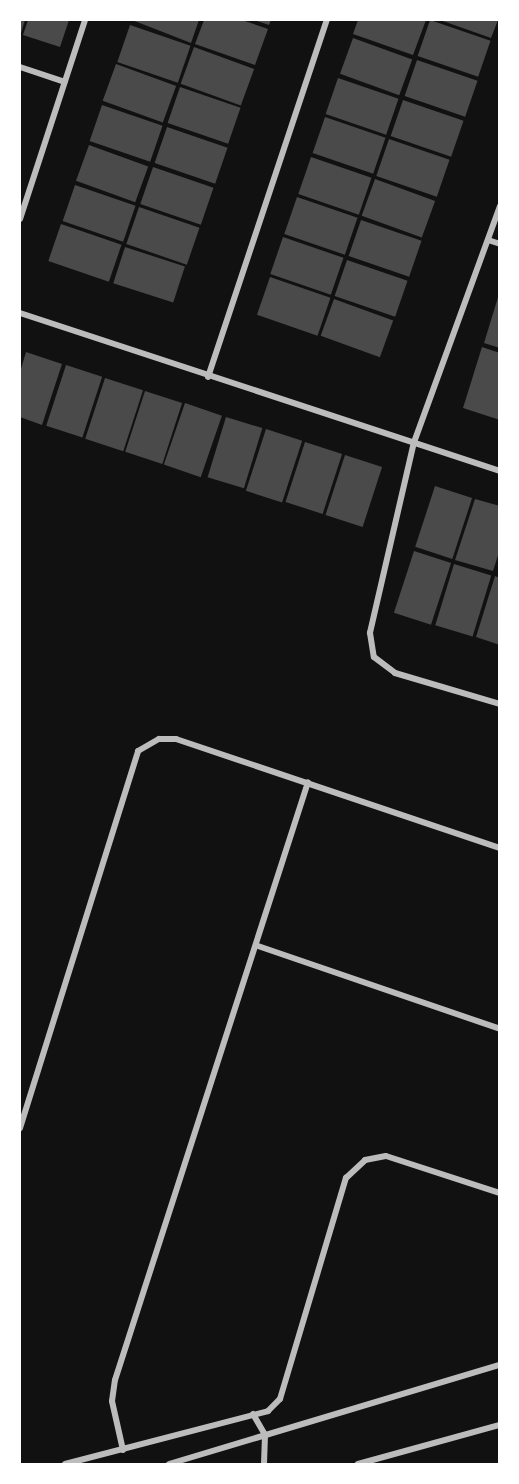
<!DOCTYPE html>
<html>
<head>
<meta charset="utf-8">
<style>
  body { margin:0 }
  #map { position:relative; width:519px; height:1484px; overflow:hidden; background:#111; font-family:"IBM Plex Sans",sans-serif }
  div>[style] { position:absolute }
  .building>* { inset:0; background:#4a4a4a; transform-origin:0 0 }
  .minor>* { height:6px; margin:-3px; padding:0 3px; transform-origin:3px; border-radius:3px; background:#bcbcbc }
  span { translate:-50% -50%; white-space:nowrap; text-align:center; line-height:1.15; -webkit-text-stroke:5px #fff; paint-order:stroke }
  .frame { position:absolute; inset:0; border:21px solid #fff; pointer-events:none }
</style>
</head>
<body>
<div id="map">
  <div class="building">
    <div style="clip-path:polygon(20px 20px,25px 20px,20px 36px)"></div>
    <div style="clip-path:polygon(28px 20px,69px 20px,60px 47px,23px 35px)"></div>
    <div style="clip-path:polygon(132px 20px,199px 20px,191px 43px)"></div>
    <div style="clip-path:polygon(204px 20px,242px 20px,268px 29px,255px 65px,195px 44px)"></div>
    <div style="clip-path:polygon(254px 20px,271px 20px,269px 25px)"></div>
    <div style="clip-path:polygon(358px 20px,426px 20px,413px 55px,353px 34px)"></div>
    <div style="left:430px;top:20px;width:64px;height:38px;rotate:19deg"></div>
    <div style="clip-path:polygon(440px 20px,498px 20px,491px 38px)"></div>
    <div style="left:130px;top:25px;width:64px;height:39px;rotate:19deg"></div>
    <div style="left:353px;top:38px;width:63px;height:38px;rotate:20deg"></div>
    <div style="left:194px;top:47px;width:64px;height:39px;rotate:20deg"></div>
    <div style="left:417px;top:60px;width:64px;height:38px;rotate:19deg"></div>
    <div style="left:116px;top:64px;width:64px;height:39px;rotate:20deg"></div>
    <div style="left:338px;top:78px;width:64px;height:38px;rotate:19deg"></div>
    <div style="left:180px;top:87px;width:64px;height:38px;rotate:19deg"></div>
    <div style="left:403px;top:100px;width:64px;height:38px;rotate:19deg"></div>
    <div style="left:102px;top:105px;width:64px;height:38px;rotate:19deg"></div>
    <div style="left:325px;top:117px;width:64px;height:38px;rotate:19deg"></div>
    <div style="left:167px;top:127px;width:64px;height:38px;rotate:19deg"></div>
    <div style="left:389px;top:139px;width:64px;height:39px;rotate:19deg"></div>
    <div style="left:89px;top:145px;width:63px;height:38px;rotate:20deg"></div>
    <div style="left:311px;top:157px;width:64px;height:39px;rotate:19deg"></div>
    <div style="left:153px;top:167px;width:64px;height:39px;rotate:19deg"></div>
    <div style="left:375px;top:179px;width:64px;height:39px;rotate:20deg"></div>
    <div style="left:75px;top:185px;width:64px;height:38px;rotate:19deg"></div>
    <div style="left:297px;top:197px;width:64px;height:39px;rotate:19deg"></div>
    <div style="left:139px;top:207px;width:64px;height:39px;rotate:19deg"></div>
    <div style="left:361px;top:220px;width:64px;height:38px;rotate:19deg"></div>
    <div style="left:61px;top:224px;width:64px;height:39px;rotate:19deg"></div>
    <div style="left:283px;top:237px;width:64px;height:39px;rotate:19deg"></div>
    <div style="left:125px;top:247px;width:63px;height:38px;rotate:18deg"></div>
    <div style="left:347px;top:260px;width:64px;height:38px;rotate:19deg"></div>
    <div style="left:270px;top:277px;width:64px;height:40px;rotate:19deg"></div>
    <div style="clip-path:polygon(499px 294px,500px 294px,500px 348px,484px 343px)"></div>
    <div style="left:334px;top:299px;width:63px;height:39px;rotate:20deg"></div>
    <div style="clip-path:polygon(482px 347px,500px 353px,500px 420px,463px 408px)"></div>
    <div style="clip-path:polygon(26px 352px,62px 364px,42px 425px,20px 417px,20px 372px)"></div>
    <div style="left:66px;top:365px;width:38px;height:64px;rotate:18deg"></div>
    <div style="left:105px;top:378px;width:40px;height:64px;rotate:18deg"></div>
    <div style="left:145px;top:391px;width:39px;height:64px;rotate:18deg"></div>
    <div style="left:185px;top:403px;width:39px;height:65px;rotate:19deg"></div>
    <div style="left:226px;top:417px;width:38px;height:63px;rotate:17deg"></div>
    <div style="left:266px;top:429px;width:38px;height:65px;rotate:18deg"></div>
    <div style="left:305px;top:442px;width:39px;height:63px;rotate:18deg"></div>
    <div style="left:345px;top:455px;width:39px;height:63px;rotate:18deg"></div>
    <div style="left:435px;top:486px;width:39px;height:64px;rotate:18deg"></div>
    <div style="clip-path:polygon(475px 499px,500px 506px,500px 549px,493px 571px,455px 560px)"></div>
    <div style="left:414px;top:551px;width:39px;height:65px;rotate:18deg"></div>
    <div style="left:454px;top:564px;width:39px;height:64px;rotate:17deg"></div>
    <div style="clip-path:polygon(495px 576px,500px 578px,500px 645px,476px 637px)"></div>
  </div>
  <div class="minor">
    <div style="left:20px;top:67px;width:47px;rotate:18.4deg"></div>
    <div style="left:500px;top:206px;width:251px;rotate:110deg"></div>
    <div style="left:414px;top:442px;width:196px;rotate:103deg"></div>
    <div style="left:370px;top:633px;width:24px;rotate:81deg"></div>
    <div style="left:374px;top:657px;width:26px;rotate:37deg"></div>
    <div style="left:395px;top:673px;width:109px;rotate:16.4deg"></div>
    <div style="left:20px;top:219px;width:209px;rotate:-71.9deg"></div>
    <div style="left:488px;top:240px;width:13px;rotate:18deg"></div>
    <div style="left:20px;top:313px;width:505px;rotate:18.22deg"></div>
    <div style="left:208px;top:377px;width:376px;rotate:-71.6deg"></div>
    <div style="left:258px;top:946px;width:256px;rotate:18.9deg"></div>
    <div style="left:20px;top:1128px;width:395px;rotate:-72.6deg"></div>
    <div style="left:138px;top:751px;width:24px;rotate:-30deg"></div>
    <div style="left:159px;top:739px;width:17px"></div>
    <div style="left:176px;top:739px;width:342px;rotate:18.6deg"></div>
    <div style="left:253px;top:1414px;width:24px;rotate:60deg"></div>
    <div style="left:265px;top:1435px;width:29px;rotate:92deg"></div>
    <div style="left:123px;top:1450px;width:50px;rotate:-102.7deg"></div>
    <div style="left:112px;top:1401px;width:21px;rotate:-82deg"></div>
    <div style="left:115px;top:1380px;width:628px;rotate:-72.11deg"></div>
    <div style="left:65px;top:1464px;width:210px;rotate:-14.6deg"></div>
    <div style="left:268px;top:1411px;width:17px;rotate:-45deg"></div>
    <div style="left:280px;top:1399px;width:231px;rotate:-73.4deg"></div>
    <div style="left:346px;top:1178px;width:26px;rotate:-43deg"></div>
    <div style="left:365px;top:1160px;width:21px;rotate:-11deg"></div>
    <div style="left:386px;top:1156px;width:120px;rotate:18deg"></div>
    <div style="left:169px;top:1464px;width:345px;rotate:-16.7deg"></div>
    <div style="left:358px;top:1464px;width:147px;rotate:-15.4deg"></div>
  </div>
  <div class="frame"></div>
</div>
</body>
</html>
